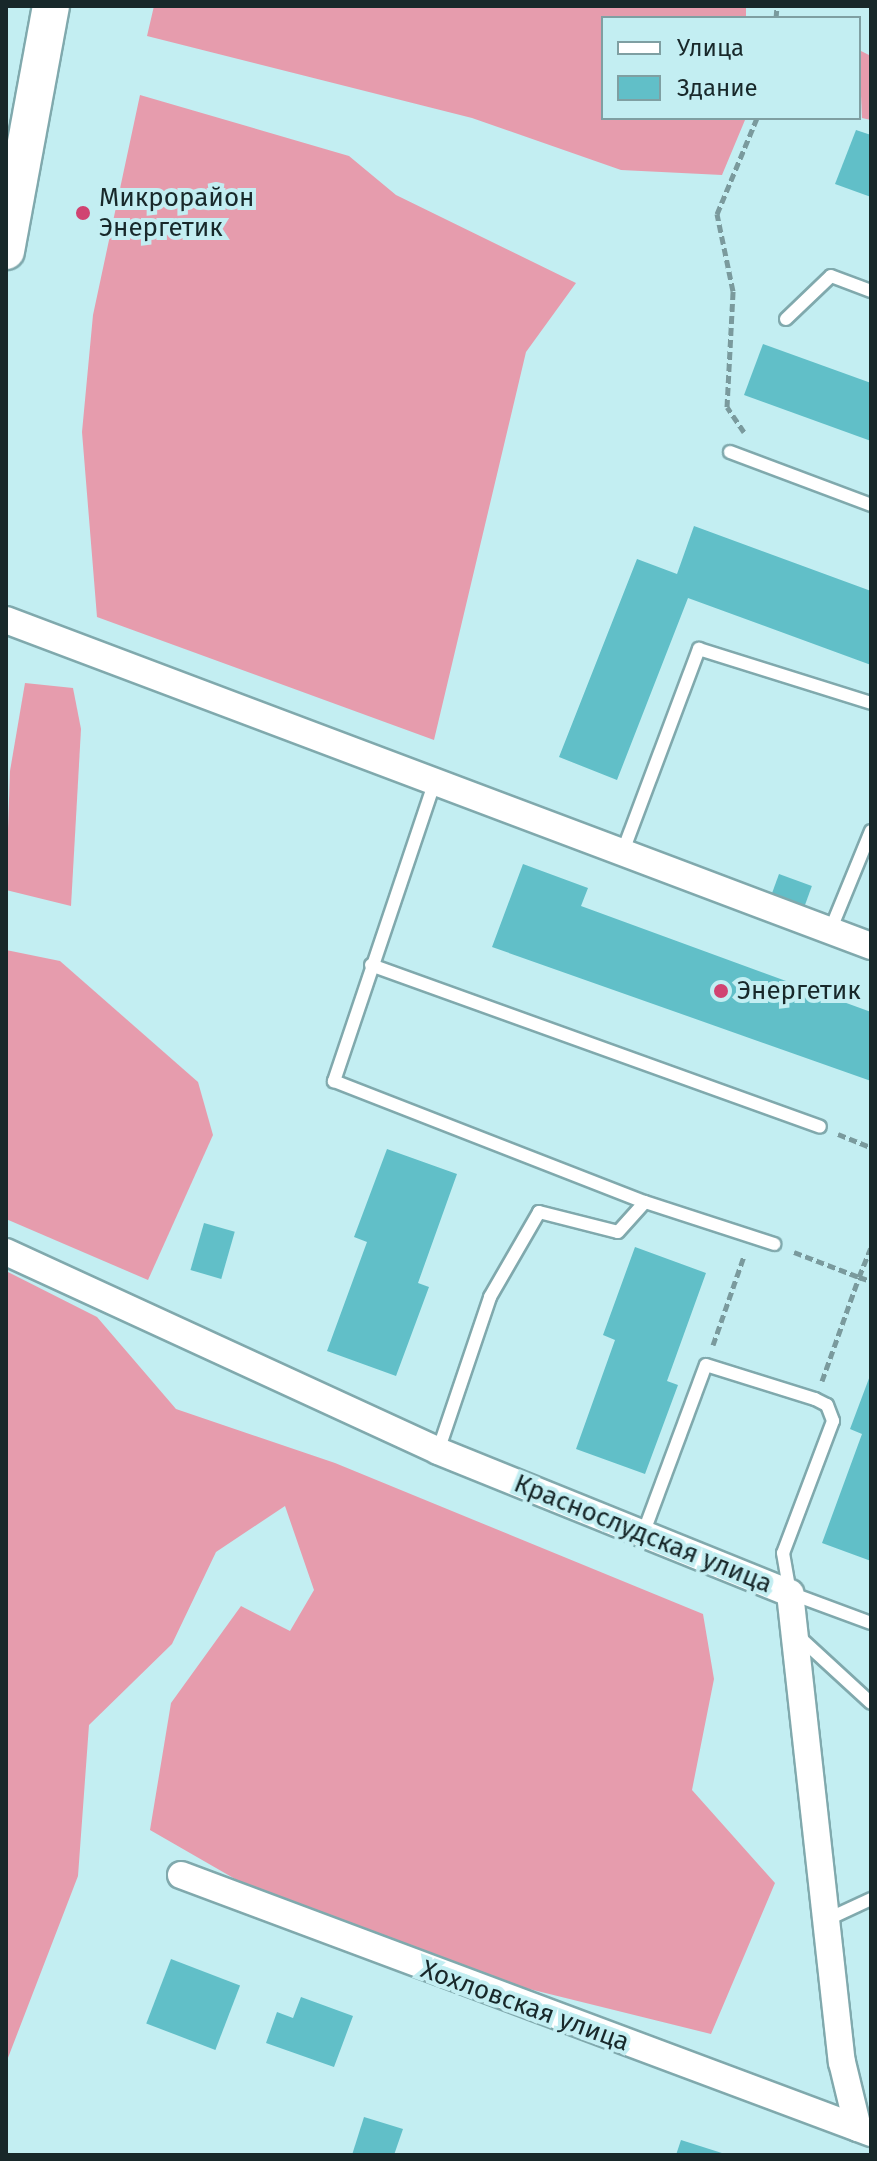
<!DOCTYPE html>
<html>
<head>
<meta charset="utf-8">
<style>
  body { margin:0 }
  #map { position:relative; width:877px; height:2161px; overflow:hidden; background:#c3eef2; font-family:"Fira Sans",sans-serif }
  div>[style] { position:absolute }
  .forest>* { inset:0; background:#e69cad }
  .building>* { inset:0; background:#61bfc8; transform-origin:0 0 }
  .path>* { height:5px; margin-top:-2.5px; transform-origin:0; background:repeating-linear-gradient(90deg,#7a9a9d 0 8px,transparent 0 12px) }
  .roads { filter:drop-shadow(2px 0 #80a9ad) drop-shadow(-2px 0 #80a9ad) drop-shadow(0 2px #80a9ad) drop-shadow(0 -2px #80a9ad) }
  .lane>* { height:12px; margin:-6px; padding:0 6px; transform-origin:6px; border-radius:6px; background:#fff }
  .street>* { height:26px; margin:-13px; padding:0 13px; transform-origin:13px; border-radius:13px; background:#fff }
  .secondary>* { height:36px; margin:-18px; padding:0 18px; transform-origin:18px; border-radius:18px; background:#fff }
  .dots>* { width:22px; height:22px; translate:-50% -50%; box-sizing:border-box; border:4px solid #c3eef2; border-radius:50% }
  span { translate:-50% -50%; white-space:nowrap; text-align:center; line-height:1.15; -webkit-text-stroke:8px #c3eef2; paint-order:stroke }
  .poi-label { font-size:26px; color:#18282a }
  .left { translate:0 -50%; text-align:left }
  .street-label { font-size:26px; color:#18282a }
  .frame { position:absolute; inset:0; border:8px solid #18282a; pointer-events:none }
  .legend { position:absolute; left:601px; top:16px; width:260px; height:104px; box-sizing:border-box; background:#c3eef2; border:2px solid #7f9fa2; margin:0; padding:10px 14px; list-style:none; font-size:24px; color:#18282a }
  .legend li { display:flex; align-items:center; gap:16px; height:40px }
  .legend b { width:40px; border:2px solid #7f9fa2 }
</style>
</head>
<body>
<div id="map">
  <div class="forest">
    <div style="clip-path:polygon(154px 6px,746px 6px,746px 18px,603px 18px,603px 118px,745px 120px,722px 175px,621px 170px,472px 118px,147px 36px)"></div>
    <div style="clip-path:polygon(859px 50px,871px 56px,871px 120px,862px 118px)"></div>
    <div style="clip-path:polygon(140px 95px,349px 156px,396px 195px,576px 283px,526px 352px,434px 740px,97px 617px,82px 432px,93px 315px)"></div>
    <div style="clip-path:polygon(25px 683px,73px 688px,81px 729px,71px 906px,6px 890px,10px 771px)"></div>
    <div style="clip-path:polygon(6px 950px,60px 961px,198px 1082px,213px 1135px,148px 1280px,6px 1219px)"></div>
    <div style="clip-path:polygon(6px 1271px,97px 1317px,176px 1409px,335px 1463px,703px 1614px,714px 1679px,692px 1790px,775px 1883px,711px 2034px,348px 1944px,150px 1830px,171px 1703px,241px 1606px,290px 1631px,314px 1590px,285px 1506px,216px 1552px,172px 1644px,89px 1725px,78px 1876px,6px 2063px)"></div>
  </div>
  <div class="building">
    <div style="clip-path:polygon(856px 130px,871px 135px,871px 197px,835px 184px)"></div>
    <div style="clip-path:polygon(763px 344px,871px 383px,871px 441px,744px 395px)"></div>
    <div style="clip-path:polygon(694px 526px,871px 591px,871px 665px,688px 598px,617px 780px,559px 757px,637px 559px,677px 574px)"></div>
    <div style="clip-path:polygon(523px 864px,588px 888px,581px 906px,871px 1012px,871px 1081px,492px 947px)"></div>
    <div style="left:779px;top:874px;width:35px;height:30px;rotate:20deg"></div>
    <div style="clip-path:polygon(387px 1149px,457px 1174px,418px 1283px,429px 1287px,396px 1376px,327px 1351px,367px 1242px,354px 1237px)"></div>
    <div style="left:204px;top:1223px;width:32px;height:49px;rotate:16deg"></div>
    <div style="clip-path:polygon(635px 1247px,706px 1273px,667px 1381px,678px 1385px,645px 1474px,576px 1449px,615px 1340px,603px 1335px)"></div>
    <div style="clip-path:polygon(871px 1373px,871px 1561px,822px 1543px,862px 1434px,850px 1429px)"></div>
    <div style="left:171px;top:1959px;width:74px;height:69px;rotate:21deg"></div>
    <div style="clip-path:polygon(301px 1997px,353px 2016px,334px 2067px,266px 2043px,277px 2012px,293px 2018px)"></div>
    <div style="clip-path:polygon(364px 2117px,403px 2129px,394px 2155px,352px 2155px)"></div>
    <div style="clip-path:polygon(681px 2140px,725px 2154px,725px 2155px,676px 2155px)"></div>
  </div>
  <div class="path">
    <div style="left:776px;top:18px;width:12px;rotate:-85deg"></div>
    <div style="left:744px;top:432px;width:30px;rotate:-124deg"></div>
    <div style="left:727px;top:407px;width:116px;rotate:-87deg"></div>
    <div style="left:733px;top:291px;width:79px;rotate:-101.7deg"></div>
    <div style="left:717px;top:214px;width:104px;rotate:-67.4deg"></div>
    <div style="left:838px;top:1134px;width:35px;rotate:22deg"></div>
    <div style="left:794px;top:1252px;width:70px;rotate:21deg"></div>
    <div style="left:859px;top:1277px;width:31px;rotate:-68deg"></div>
    <div style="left:713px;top:1345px;width:94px;rotate:-70.8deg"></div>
    <div style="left:822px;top:1381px;width:110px;rotate:-70.4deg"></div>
    <div style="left:859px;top:1277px;width:13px;rotate:18deg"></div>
  </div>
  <div class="roads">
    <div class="lane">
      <div style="left:786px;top:319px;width:62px;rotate:-43.7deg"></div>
      <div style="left:831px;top:276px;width:43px;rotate:20.6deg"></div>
      <div style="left:730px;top:452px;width:151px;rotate:20.6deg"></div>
      <div style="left:435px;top:781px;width:317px;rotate:108.6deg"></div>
      <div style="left:334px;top:1081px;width:334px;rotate:21.3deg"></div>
      <div style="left:645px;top:1202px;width:136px;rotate:18deg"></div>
      <div style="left:623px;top:851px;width:216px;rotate:-69.4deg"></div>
      <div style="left:699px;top:649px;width:180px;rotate:17.4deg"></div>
      <div style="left:830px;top:931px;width:108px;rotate:-67.7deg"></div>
      <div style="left:371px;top:965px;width:477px;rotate:19.8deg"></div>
      <div style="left:438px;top:1451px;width:163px;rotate:-71.3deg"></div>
      <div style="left:490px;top:1297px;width:98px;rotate:-60deg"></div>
      <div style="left:539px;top:1212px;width:81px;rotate:14.2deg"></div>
      <div style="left:618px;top:1232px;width:40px;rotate:-48deg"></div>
      <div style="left:643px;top:1534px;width:180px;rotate:-69.6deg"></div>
      <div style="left:706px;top:1365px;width:114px;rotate:17.3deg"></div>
      <div style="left:815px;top:1399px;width:13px;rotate:27deg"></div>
      <div style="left:827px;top:1405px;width:17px;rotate:69deg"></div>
      <div style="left:833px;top:1421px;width:141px;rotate:110.7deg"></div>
      <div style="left:783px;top:1553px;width:41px;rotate:80.1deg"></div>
      <div style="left:790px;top:1593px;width:86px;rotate:20.3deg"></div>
      <div style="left:797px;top:1635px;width:100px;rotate:42.6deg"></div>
      <div style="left:826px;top:1920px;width:50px;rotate:-25deg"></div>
    </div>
    <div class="street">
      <div style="left:6px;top:620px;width:924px;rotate:20.65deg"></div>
      <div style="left:6px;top:1252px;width:476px;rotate:24.7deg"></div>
      <div style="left:438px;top:1451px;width:380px;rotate:22deg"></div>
      <div style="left:790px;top:1593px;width:472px;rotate:83.7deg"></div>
      <div style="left:842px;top:2062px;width:68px;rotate:76.4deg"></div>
      <div style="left:181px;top:1875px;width:737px;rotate:20.5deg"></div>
    </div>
    <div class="secondary">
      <div style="left:6px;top:251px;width:249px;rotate:-79.6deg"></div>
    </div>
  </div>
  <div class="dots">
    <div style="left:83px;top:213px;background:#d04371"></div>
    <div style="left:721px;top:991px;background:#d04371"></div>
  </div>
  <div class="poi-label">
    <span class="left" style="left:99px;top:213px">Микрорайон<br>Энергетик</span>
    <span class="left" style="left:737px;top:991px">Энергетик</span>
  </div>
  <div class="street-label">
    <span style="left:643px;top:1534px;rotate:22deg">Краснослудская улица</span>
    <span style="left:525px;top:2006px;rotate:20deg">Хохловская улица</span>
  </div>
  <div class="frame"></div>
  <ul class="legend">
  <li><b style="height:10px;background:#fff"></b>Улица</li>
  <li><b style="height:22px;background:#61bfc8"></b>Здание</li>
  </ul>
</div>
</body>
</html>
